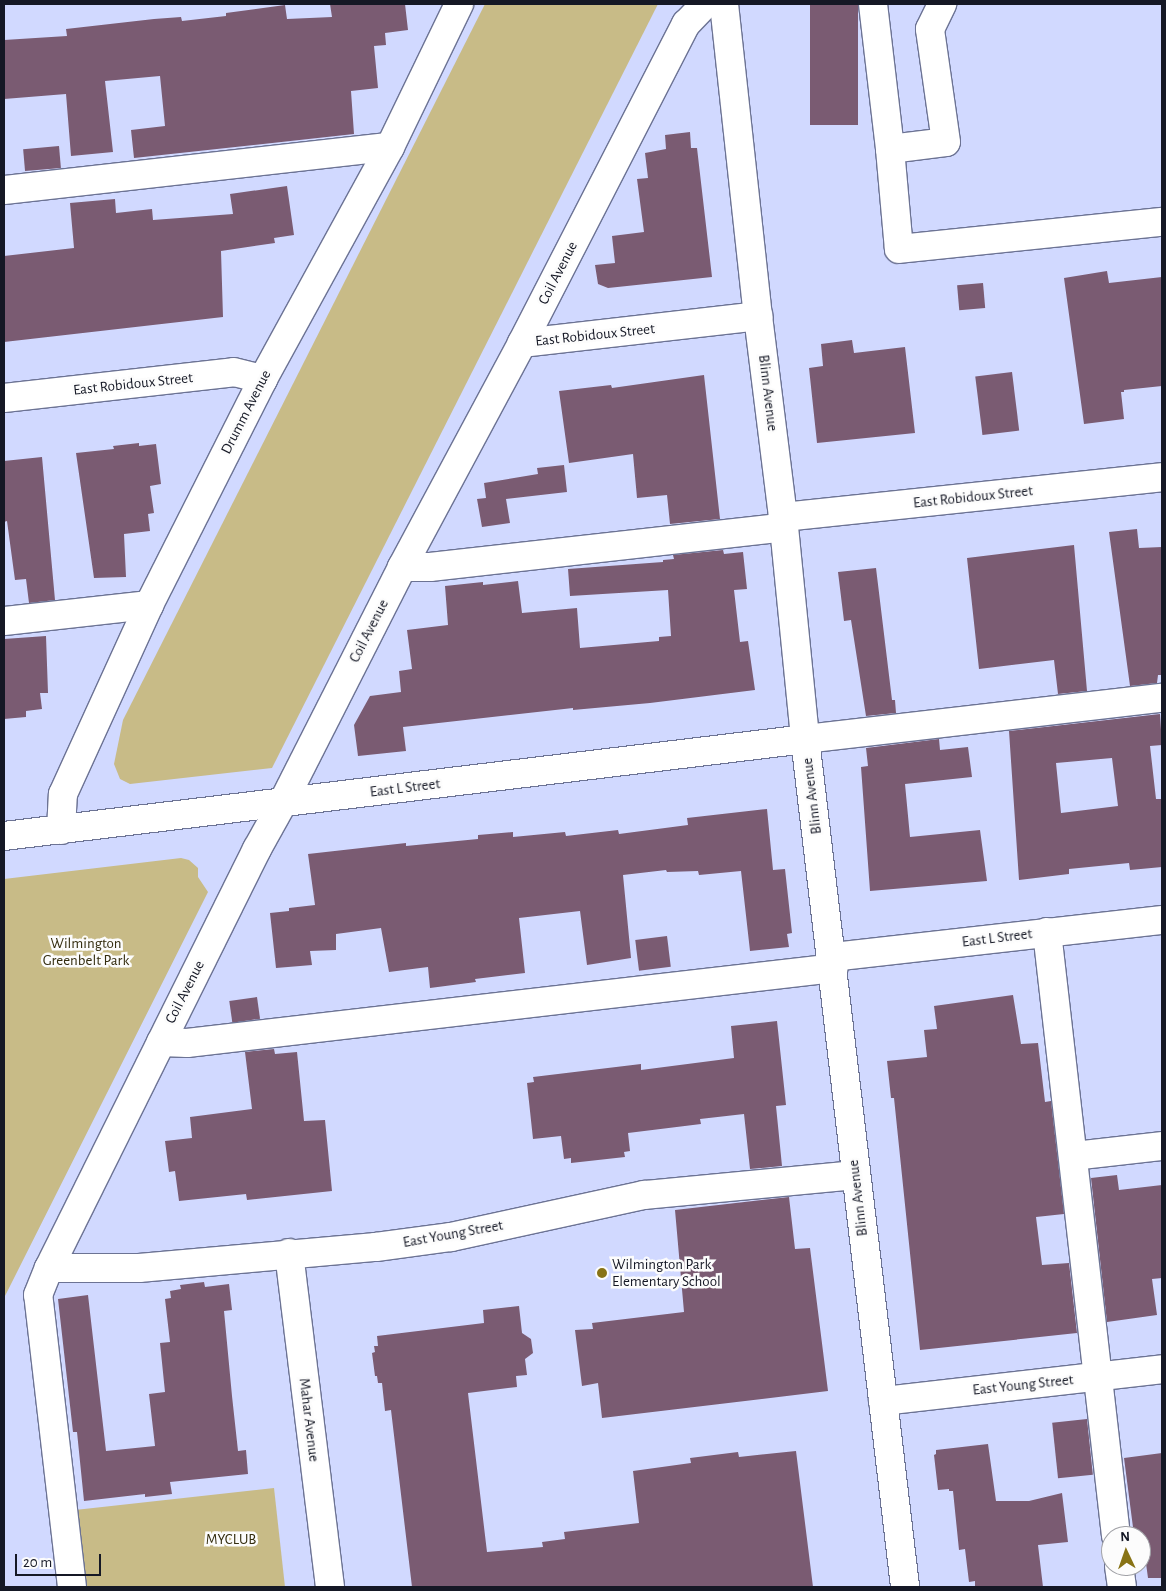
<!DOCTYPE html>
<html>
<head>
<meta charset="utf-8">
<style>
  body { margin:0 }
  #map { position:relative; width:1166px; height:1591px; overflow:hidden; background:#d1d9ff; font-family:"Alegreya Sans",sans-serif }
  div>[style] { position:absolute }
  .green>* { inset:0; background:#c8bb87 }
  .building>* { inset:0; background:#7a5b72; transform-origin:0 0 }
  .roads { filter:drop-shadow(1px 0 #6c7394) drop-shadow(-1px 0 #6c7394) drop-shadow(0 1px #6c7394) drop-shadow(0 -1px #6c7394) }
  .minor>* { height:28px; margin:-14px; padding:0 14px; transform-origin:14px; border-radius:14px; background:#fff }
  .dots>* { width:14px; height:14px; translate:-50% -50%; box-sizing:border-box; border:2px solid #fcfcfc; border-radius:50% }
  span { translate:-50% -50%; white-space:nowrap; text-align:center; line-height:1.15; -webkit-text-stroke:5px #fcfcfc; paint-order:stroke }
  .street-label { font-size:15px; color:#151825 }
  .park-label { font-size:15px; color:#332c0e }
  .poi-label { font-size:15px; color:#151825 }
  .left { translate:0 -50%; text-align:left }
  .frame { position:absolute; inset:0; border:5px solid #151825; pointer-events:none }
  .north { position:absolute; left:1101px; top:1526px; width:50px; height:50px; box-sizing:border-box; background:#fcfcfc; border:1px solid #a0a1a6; border-radius:50%; rotate:357deg; font-size:14px; font-weight:700; line-height:20px; text-align:center; color:#151825 }
  .north::after { content:''; display:block; margin:auto; width:18px; height:22px; background:#887315; clip-path:polygon(50% 0,100% 100%,50% 72%,0 100%) }
  .scale { position:absolute; left:15px; top:1554px; width:86px; height:22px; box-sizing:border-box; border:2px solid #151825; border-top:0; padding-left:6px; font-size:15px; line-height:18px; white-space:nowrap; color:#151825; -webkit-text-stroke:4px #fcfcfc; paint-order:stroke }
</style>
</head>
<body>
<div id="map">
  <div class="green">
    <div style="clip-path:polygon(485px 4px,658px 4px,272px 768px,130px 784px,120px 779px,114px 764px,123px 720px)"></div>
    <div style="clip-path:polygon(181px 858px,189px 860px,198px 868px,198px 877px,208px 892px,4px 1298px,4px 879px)"></div>
    <div style="clip-path:polygon(274px 1488px,285px 1587px,84px 1587px,75px 1510px)"></div>
  </div>
  <div class="building">
    <div style="clip-path:polygon(330px 4px,405px 4px,408px 30px,385px 33px,386px 45px,374px 46px,378px 88px,351px 91px,354px 134px,134px 158px,131px 130px,165px 126px,160px 76px,105px 81px,113px 152px,71px 156px,66px 94px,4px 99px,4px 40px,67px 36px,66px 29px,154px 19px,181px 17px,182px 21px,226px 16px,226px 13px,285px 5px,287px 19px,332px 17px)"></div>
    <div style="left:810px;top:4px;width:48px;height:121px"></div>
    <div style="clip-path:polygon(690px 132px,691px 148px,697px 148px,712px 277px,608px 288px,598px 284px,595px 265px,615px 263px,612px 236px,644px 232px,637px 179px,648px 178px,645px 153px,666px 149px,665px 135px)"></div>
    <div style="left:59px;top:146px;width:22px;height:36px;rotate:85deg"></div>
    <div style="clip-path:polygon(287px 186px,294px 235px,274px 238px,275px 243px,221px 251px,223px 317px,4px 342px,4px 256px,74px 248px,70px 203px,115px 199px,116px 213px,152px 209px,153px 220px,233px 214px,230px 194px)"></div>
    <div style="clip-path:polygon(1107px 271px,1109px 283px,1162px 277px,1162px 386px,1124px 390px,1124px 392px,1121px 392px,1124px 419px,1084px 424px,1064px 278px)"></div>
    <div style="left:983px;top:283px;width:25px;height:26px;rotate:85deg"></div>
    <div style="clip-path:polygon(852px 340px,854px 353px,905px 347px,915px 433px,817px 443px,809px 368px,823px 366px,821px 344px)"></div>
    <div style="left:1012px;top:372px;width:59px;height:37px;rotate:83deg"></div>
    <div style="clip-path:polygon(704px 375px,720px 519px,670px 524px,667px 495px,637px 498px,633px 454px,569px 463px,559px 391px,611px 385px,612px 388px)"></div>
    <div style="clip-path:polygon(139px 443px,139px 446px,156px 444px,161px 484px,150px 486px,154px 513px,148px 514px,150px 531px,124px 534px,126px 577px,94px 578px,76px 453px,114px 449px,113px 446px)"></div>
    <div style="clip-path:polygon(42px 457px,55px 600px,29px 603px,26px 579px,15px 580px,7px 521px,4px 522px,4px 461px)"></div>
    <div style="clip-path:polygon(564px 465px,567px 492px,506px 499px,510px 523px,482px 527px,477px 499px,486px 498px,484px 483px,538px 474px,537px 468px)"></div>
    <div style="clip-path:polygon(1137px 529px,1139px 548px,1162px 547px,1162px 675px,1158px 675px,1157px 683px,1130px 686px,1109px 532px)"></div>
    <div style="clip-path:polygon(1074px 545px,1087px 691px,1058px 694px,1054px 660px,979px 669px,967px 558px)"></div>
    <div style="clip-path:polygon(723px 550px,724px 554px,743px 552px,747px 589px,734px 590px,740px 642px,748px 641px,755px 690px,650px 703px,573px 710px,573px 708px,403px 727px,406px 751px,358px 756px,354px 725px,370px 696px,401px 692px,399px 671px,412px 669px,407px 630px,448px 625px,445px 586px,483px 582px,483px 585px,518px 581px,522px 613px,577px 608px,580px 648px,659px 641px,659px 637px,671px 636px,668px 590px,570px 596px,568px 569px,663px 562px,663px 560px,674px 559px,673px 555px)"></div>
    <div style="clip-path:polygon(876px 568px,892px 700px,895px 700px,896px 713px,866px 716px,851px 620px,844px 621px,838px 572px)"></div>
    <div style="clip-path:polygon(46px 636px,48px 693px,40px 693px,42px 709px,26px 711px,26px 717px,4px 719px,4px 639px)"></div>
    <div style="clip-path:polygon(evenodd,1160px 714px,1162px 745px,1150px 746px,1156px 799px,1161px 799px,1162px 812px,1162px 867px,1130px 870px,1129px 863px,1069px 869px,1069px 874px,1019px 880px,1009px 731px,1160px 714px,1112px 758px,1118px 806px,1061px 813px,1056px 763px,1112px 758px)"></div>
    <div style="clip-path:polygon(939px 739px,940px 750px,968px 747px,972px 777px,905px 784px,910px 837px,980px 830px,987px 881px,870px 891px,861px 767px,868px 766px,866px 748px)"></div>
    <div style="clip-path:polygon(767px 809px,773px 870px,785px 869px,792px 933px,787px 934px,789px 947px,750px 951px,741px 871px,699px 875px,698px 871px,667px 872px,666px 870px,623px 875px,631px 958px,587px 965px,580px 911px,519px 918px,525px 973px,475px 979px,476px 982px,430px 988px,428px 967px,389px 972px,381px 928px,336px 934px,336px 950px,310px 951px,312px 965px,276px 968px,270px 913px,289px 911px,289px 908px,315px 905px,308px 854px,406px 843px,406px 846px,478px 839px,478px 835px,513px 832px,513px 837px,565px 832px,566px 836px,618px 830px,619px 834px,688px 825px,687px 818px)"></div>
    <div style="left:667px;top:936px;width:31px;height:32px;rotate:83deg"></div>
    <div style="clip-path:polygon(1013px 995px,1021px 1044px,1038px 1043px,1045px 1102px,1051px 1101px,1064px 1214px,1036px 1217px,1042px 1265px,1069px 1263px,1077px 1333px,920px 1350px,894px 1098px,891px 1098px,887px 1061px,927px 1057px,924px 1030px,937px 1029px,934px 1006px)"></div>
    <div style="left:257px;top:997px;width:22px;height:28px;rotate:82deg"></div>
    <div style="clip-path:polygon(777px 1021px,786px 1105px,776px 1106px,782px 1166px,750px 1169px,744px 1114px,700px 1119px,701px 1124px,628px 1133px,630px 1151px,624px 1152px,625px 1157px,571px 1163px,571px 1158px,564px 1159px,561px 1136px,533px 1139px,527px 1083px,534px 1082px,533px 1077px,641px 1064px,641px 1070px,734px 1058px,731px 1026px)"></div>
    <div style="clip-path:polygon(274px 1049px,275px 1054px,297px 1052px,304px 1121px,325px 1120px,332px 1191px,247px 1200px,246px 1194px,179px 1201px,175px 1171px,169px 1172px,165px 1141px,192px 1138px,190px 1117px,252px 1109px,245px 1052px)"></div>
    <div style="clip-path:polygon(1117px 1175px,1119px 1190px,1162px 1185px,1162px 1278px,1152px 1279px,1157px 1315px,1107px 1322px,1091px 1178px)"></div>
    <div style="clip-path:polygon(789px 1197px,795px 1249px,810px 1248px,828px 1391px,602px 1418px,598px 1383px,582px 1386px,575px 1330px,593px 1329px,592px 1323px,684px 1312px,675px 1210px)"></div>
    <div style="clip-path:polygon(204px 1282px,205px 1287px,229px 1284px,232px 1310px,224px 1311px,232px 1396px,238px 1451px,246px 1450px,248px 1474px,170px 1482px,172px 1494px,145px 1497px,145px 1494px,84px 1501px,77px 1432px,73px 1432px,58px 1299px,88px 1295px,106px 1451px,155px 1446px,149px 1394px,165px 1392px,160px 1343px,170px 1342px,165px 1299px,171px 1298px,170px 1291px,181px 1289px,180px 1285px)"></div>
    <div style="clip-path:polygon(519px 1306px,522px 1333px,531px 1339px,533px 1353px,525px 1359px,527px 1375px,516px 1376px,517px 1387px,468px 1393px,487px 1552px,543px 1547px,542px 1542px,565px 1539px,564px 1532px,639px 1523px,633px 1471px,691px 1463px,690px 1458px,738px 1452px,739px 1457px,796px 1451px,813px 1587px,412px 1587px,391px 1410px,385px 1411px,382px 1383px,378px 1383px,377px 1376px,375px 1376px,372px 1353px,375px 1352px,374px 1346px,378px 1346px,377px 1336px,484px 1323px,483px 1310px)"></div>
    <div style="left:1087px;top:1419px;width:56px;height:35px;rotate:84deg"></div>
    <div style="clip-path:polygon(988px 1444px,996px 1501px,1029px 1501px,1062px 1493px,1068px 1542px,1038px 1545px,1043px 1587px,975px 1587px,975px 1581px,969px 1582px,965px 1549px,959px 1550px,953px 1491px,949px 1491px,949px 1489px,938px 1490px,934px 1455px,936px 1454px,936px 1450px)"></div>
    <div style="clip-path:polygon(1162px 1453px,1162px 1578px,1148px 1578px,1142px 1534px,1134px 1535px,1124px 1458px)"></div>
  </div>
  <div class="roads">
    <div class="minor">
      <div style="left:724px;top:4px;width:314px;rotate:83.8deg"></div>
      <div style="left:758px;top:316px;width:203px;rotate:82.9deg"></div>
      <div style="left:783px;top:517px;width:223px;rotate:84.3deg"></div>
      <div style="left:805px;top:739px;width:854px;rotate:83.27deg"></div>
      <div style="left:873px;top:4px;width:146px;rotate:83.3deg"></div>
      <div style="left:890px;top:149px;width:56px;rotate:-7.1deg"></div>
      <div style="left:946px;top:142px;width:114px;rotate:-98.1deg"></div>
      <div style="left:930px;top:29px;width:28px;rotate:-64deg"></div>
      <div style="left:890px;top:149px;width:100px;rotate:84.9deg"></div>
      <div style="left:899px;top:249px;width:264px;rotate:-5.9deg"></div>
      <div style="left:4px;top:190px;width:388px;rotate:-6.4deg"></div>
      <div style="left:522px;top:343px;width:238px;rotate:-6.5deg"></div>
      <div style="left:4px;top:398px;width:231px;rotate:-6.4deg"></div>
      <div style="left:234px;top:372px;width:30px;rotate:14deg"></div>
      <div style="left:783px;top:517px;width:381px;rotate:-6deg"></div>
      <div style="left:402px;top:567px;width:28px"></div>
      <div style="left:430px;top:567px;width:356px;rotate:-6.4deg"></div>
      <div style="left:4px;top:621px;width:146px;rotate:-6.3deg"></div>
      <div style="left:61px;top:830px;width:36px;rotate:-87deg"></div>
      <div style="left:63px;top:794px;width:208px;rotate:-65.5deg"></div>
      <div style="left:149px;top:605px;width:253px;rotate:-63.2deg"></div>
      <div style="left:263px;top:379px;width:264px;rotate:-61.3deg"></div>
      <div style="left:390px;top:147px;width:159px;rotate:-64.2deg"></div>
      <div style="left:4px;top:836px;width:807px;rotate:-6.9deg"></div>
      <div style="left:805px;top:739px;width:359px;rotate:-6.6deg"></div>
      <div style="left:1047px;top:932px;width:608px;rotate:83.48deg"></div>
      <div style="left:832px;top:957px;width:332px;rotate:-6.4deg"></div>
      <div style="left:161px;top:1042px;width:26px;rotate:2deg"></div>
      <div style="left:187px;top:1043px;width:651px;rotate:-6.61deg"></div>
      <div style="left:1073px;top:1156px;width:90px;rotate:-6.4deg"></div>
      <div style="left:289px;top:1253px;width:337px;rotate:83deg"></div>
      <div style="left:49px;top:1268px;width:90px"></div>
      <div style="left:139px;top:1268px;width:238px;rotate:-5.1deg"></div>
      <div style="left:376px;top:1247px;width:76px;rotate:-7.6deg"></div>
      <div style="left:451px;top:1237px;width:198px;rotate:-12.3deg"></div>
      <div style="left:644px;top:1195px;width:212px;rotate:-5.4deg"></div>
      <div style="left:883px;top:1401px;width:281px;rotate:-6.5deg"></div>
      <div style="left:1119px;top:1566px;width:21px;rotate:82deg"></div>
      <div style="left:72px;top:1587px;width:294px;rotate:-96.6deg"></div>
      <div style="left:38px;top:1295px;width:29px;rotate:-68deg"></div>
      <div style="left:49px;top:1268px;width:468px;rotate:-63.6deg"></div>
      <div style="left:257px;top:849px;width:51px;rotate:-60.9deg"></div>
      <div style="left:282px;top:804px;width:266px;rotate:-63.1deg"></div>
      <div style="left:402px;top:567px;width:254px;rotate:-61.8deg"></div>
      <div style="left:522px;top:343px;width:359px;rotate:-62.8deg"></div>
      <div style="left:686px;top:24px;width:28px;rotate:-46deg"></div>
    </div>
  </div>
  <div class="dots">
    <div style="left:602px;top:1273px;background:#887315"></div>
  </div>
  <div class="street-label">
    <span style="left:558px;top:273px;rotate:-63deg">Coil Avenue</span>
    <span style="left:595px;top:335px;rotate:-6deg">East Robidoux Street</span>
    <span style="left:133px;top:384px;rotate:-6deg">East Robidoux Street</span>
    <span style="left:768px;top:393px;rotate:83deg">Blinn Avenue</span>
    <span style="left:246px;top:412px;rotate:-63deg">Drumm Avenue</span>
    <span style="left:973px;top:497px;rotate:-6deg">East Robidoux Street</span>
    <span style="left:369px;top:631px;rotate:-63deg">Coil Avenue</span>
    <span style="left:405px;top:788px;rotate:-7deg">East L Street</span>
    <span style="left:812px;top:796px;rotate:-97deg">Blinn Avenue</span>
    <span style="left:997px;top:938px;rotate:-7deg">East L Street</span>
    <span style="left:185px;top:992px;rotate:-63deg">Coil Avenue</span>
    <span style="left:858px;top:1198px;rotate:-97deg">Blinn Avenue</span>
    <span style="left:453px;top:1234px;rotate:-10deg">East Young Street</span>
    <span style="left:1023px;top:1385px;rotate:-6deg">East Young Street</span>
    <span style="left:309px;top:1420px;rotate:83deg">Mahar Avenue</span>
  </div>
  <div class="park-label">
    <span style="left:86px;top:952px">Wilmington<br>Greenbelt Park</span>
    <span style="left:231px;top:1540px">MYCLUB</span>
  </div>
  <div class="poi-label">
    <span class="left" style="left:612px;top:1273px">Wilmington Park<br>Elementary School</span>
  </div>
  <div class="frame"></div>
  <div class="north">N</div>
  <div class="scale">20 m</div>
</div>
</body>
</html>
